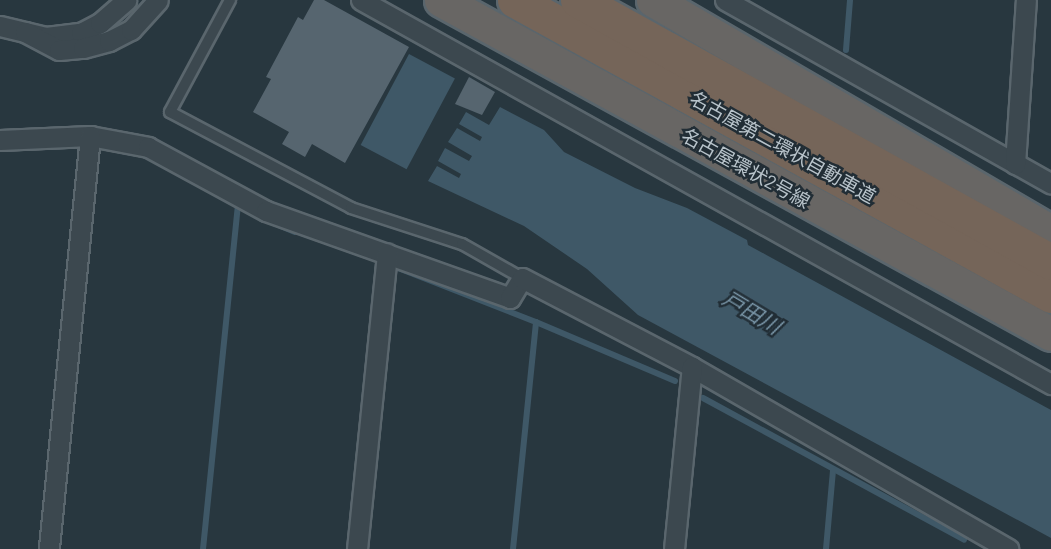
<!DOCTYPE html>
<html>
<head>
<meta charset="utf-8">
<style>
  body { margin:0 }
  #map { position:relative; width:1051px; height:549px; overflow:hidden; background:#28373f; font-family:Barlow,"Noto Sans JP",sans-serif }
  div>[style] { position:absolute }
  .water>* { inset:0; background:#3f5867; transform-origin:0 0 }
  .stream>* { height:6px; margin:-3px; padding:0 3px; transform-origin:3px; border-radius:3px; background:#3f5867 }
  .building>* { inset:0; background:#56656f }
  .roads { filter:drop-shadow(2px 0 #5a666d) drop-shadow(-2px 0 #5a666d) drop-shadow(0 2px #5a666d) drop-shadow(0 -2px #5a666d) }
  .service>* { height:10px; margin:-5px; padding:0 5px; transform-origin:5px; border-radius:5px; background:#3c484f }
  .minor>* { height:19px; margin:-9.5px; padding:0 9.5px; transform-origin:9.5px; border-radius:9.5px; background:#3c484f }
  .trunk>* { height:33px; margin:-16.5px; padding:0 16.5px; transform-origin:16.5px; border-radius:16.5px; background:#686664 }
  .motorway>* { height:35px; margin:-17.5px; padding:0 17.5px; transform-origin:17.5px; border-radius:17.5px; background:#756559 }
  span { translate:-50% -50%; white-space:nowrap; text-align:center; line-height:1.15; -webkit-text-stroke:5px #212d35; paint-order:stroke }
  .street-label { font-size:19px; color:#b8c3ca }
  .water-label { font-size:21px; color:#7b98aa; font-style:italic }
</style>
</head>
<body>
<div id="map">
  <div class="water">
    <div style="left:409px;top:54px;width:52px;height:103px;rotate:28deg"></div>
    <div style="clip-path:polygon(500px 107px,544px 130px,564px 152px,635px 188px,687px 208px,747px 240px,748px 245px,1051px 410px,1051px 538px,638px 315px,587px 269px,524px 226px,428px 181px,437px 166px,459px 178px,461px 174px,438px 161px,445px 148px,469px 161px,472px 156px,448px 142px,457px 128px,480px 141px,482px 137px,459px 124px,466px 112px,489px 125px)"></div>
  </div>
  <div class="stream">
    <div style="left:846px;top:50px;width:50px;rotate:-85.4deg"></div>
    <div style="left:257px;top:216px;width:41px;rotate:22.8deg"></div>
    <div style="left:398px;top:268px;width:148px;rotate:21.4deg"></div>
    <div style="left:536px;top:322px;width:151px;rotate:23deg"></div>
    <div style="left:703px;top:398px;width:297px;rotate:28.5deg"></div>
    <div style="left:203px;top:549px;width:346px;rotate:-84.2deg"></div>
    <div style="left:513px;top:549px;width:228px;rotate:-84.2deg"></div>
    <div style="left:826px;top:549px;width:79px;rotate:-84.9deg"></div>
  </div>
  <div class="building">
    <div style="clip-path:polygon(314px 0,324px 0,409px 47px,345px 163px,312px 144px,305px 157px,282px 144px,289px 132px,253px 112px,271px 79px,266px 77px,298px 17px,303px 20px)"></div>
    <div style="clip-path:polygon(469px 77px,495px 92px,482px 115px,455px 104px)"></div>
  </div>
  <div class="roads">
    <div class="service">
      <div style="left:230px;top:0;width:127px;rotate:118.2deg"></div>
      <div style="left:170px;top:112px;width:205px;rotate:27.9deg"></div>
      <div style="left:351px;top:208px;width:117px;rotate:18deg"></div>
      <div style="left:462px;top:244px;width:69px;rotate:29.5deg"></div>
    </div>
    <div class="minor">
      <div style="left:361px;top:0;width:790px;rotate:29.1deg"></div>
      <div style="left:725px;top:0;width:374px;rotate:29.4deg"></div>
      <div style="left:0;top:26px;width:47px;rotate:13.4deg"></div>
      <div style="left:46px;top:37px;width:35px;rotate:-7deg"></div>
      <div style="left:81px;top:33px;width:21px;rotate:-28deg"></div>
      <div style="left:100px;top:23px;width:35px;rotate:-41deg"></div>
      <div style="left:25px;top:32px;width:38px;rotate:28deg"></div>
      <div style="left:59px;top:50px;width:24px;rotate:-5deg"></div>
      <div style="left:83px;top:48px;width:27px;rotate:-15deg"></div>
      <div style="left:109px;top:41px;width:25px;rotate:-27deg"></div>
      <div style="left:131px;top:30px;width:40px;rotate:-48deg"></div>
      <div style="left:90px;top:136px;width:59px;rotate:10.7deg"></div>
      <div style="left:148px;top:147px;width:134px;rotate:28.5deg"></div>
      <div style="left:266px;top:211px;width:259px;rotate:19.6deg"></div>
      <div style="left:510px;top:298px;width:23px;rotate:-59deg"></div>
      <div style="left:522px;top:278px;width:192px;rotate:27.6deg"></div>
      <div style="left:692px;top:367px;width:365px;rotate:29.9deg"></div>
      <div style="left:0;top:140px;width:90px;rotate:-2.5deg"></div>
      <div style="left:90px;top:136px;width:415px;rotate:95.7deg"></div>
      <div style="left:1015px;top:164px;width:164px;rotate:-86.2deg"></div>
      <div style="left:357px;top:549px;width:297px;rotate:-84.2deg"></div>
      <div style="left:674px;top:549px;width:183px;rotate:-84.4deg"></div>
    </div>
    <div class="trunk">
      <div style="left:441px;top:0;width:695px;rotate:28.7deg"></div>
      <div style="left:653px;top:0;width:461px;rotate:30.2deg"></div>
    </div>
    <div class="motorway">
      <div style="left:515px;top:0;width:612px;rotate:28.83deg"></div>
      <div style="left:578px;top:0;width:541px;rotate:28.98deg"></div>
    </div>
  </div>
  <div class="street-label">
    <span style="left:783px;top:147px;rotate:29deg">名古屋第二環状自動車道</span>
    <span style="left:746px;top:168px;rotate:29deg">名古屋環状2号線</span>
  </div>
  <div class="water-label">
    <span style="left:752px;top:312px;rotate:31deg">戸田川</span>
  </div>
</div>
</body>
</html>
